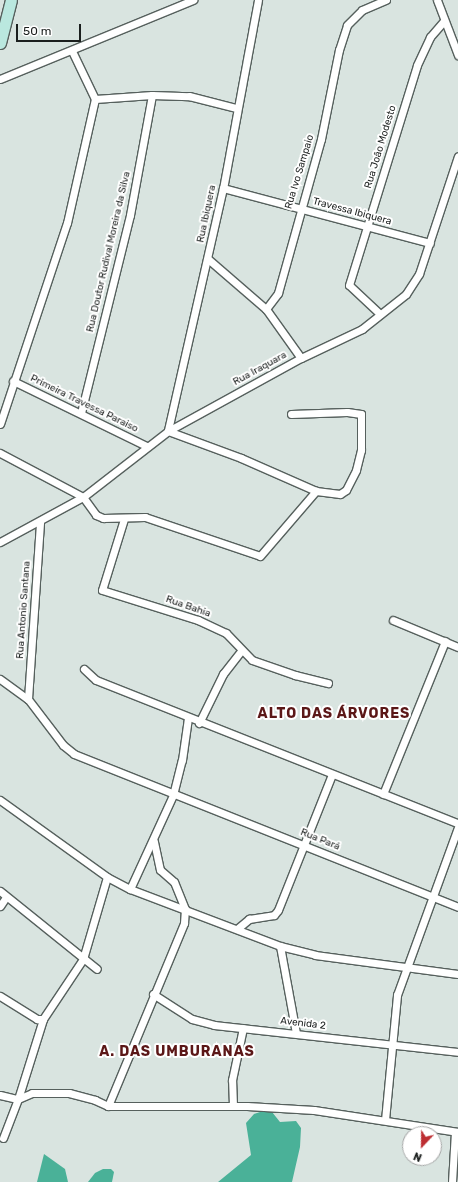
<!DOCTYPE html>
<html>
<head>
<meta charset="utf-8">
<style>
  body { margin:0 }
  #map { position:relative; width:458px; height:1182px; overflow:hidden; background:#d9e4e0; font-family:Rubik,sans-serif }
  div>[style] { position:absolute }
  .forest>* { inset:0; background:#4ab198 }
  .roads { filter:drop-shadow(1px 0 #56605d) drop-shadow(-1px 0 #56605d) drop-shadow(0 1px #56605d) drop-shadow(0 -1px #56605d) }
  .street>* { height:7px; margin:-3.5px; padding:0 3.5px; transform-origin:3.5px; border-radius:3.5px; background:#fff }
  .secondary>* { height:11px; margin:-5.5px; padding:0 5.5px; transform-origin:5.5px; border-radius:5.5px; background:#bae8df }
  span { translate:-50% -50%; white-space:nowrap; text-align:center; line-height:1.15; -webkit-text-stroke:4px #fff; paint-order:stroke }
  .street-label { font-size:10px; color:#1b1f1e }
  .district-label { font-size:14px; color:#5b1717; font-weight:700; letter-spacing:1px }
  .north { position:absolute; left:402px; top:1126px; width:40px; height:40px; box-sizing:border-box; background:#fff; border:1px solid #a4a5a5; border-radius:50%; rotate:202deg; font-size:11px; font-weight:700; line-height:16px; text-align:center; color:#1b1f1e }
  .north::after { content:''; display:block; margin:auto; width:14px; height:18px; background:#bd2e32; clip-path:polygon(50% 0,100% 100%,50% 72%,0 100%) }
  .scale { position:absolute; left:16px; top:24px; width:65px; height:18px; box-sizing:border-box; border:2px solid #1b1f1e; border-top:0; padding-left:5px; font-size:12px; line-height:14px; white-space:nowrap; color:#1b1f1e; -webkit-text-stroke:3px #fff; paint-order:stroke }
</style>
</head>
<body>
<div id="map">
  <div class="forest">
    <div style="clip-path:polygon(263px 1111px,272px 1112px,280px 1122px,296px 1121px,301px 1128px,300px 1147px,292px 1182px,218px 1182px,251px 1155px,246px 1123px,254px 1114px)"></div>
    <div style="clip-path:polygon(44px 1154px,65px 1169px,68px 1182px,37px 1182px)"></div>
    <div style="clip-path:polygon(103px 1169px,111px 1169px,114px 1172px,112px 1182px,88px 1182px,95px 1173px)"></div>
  </div>
  <div class="roads">
    <div class="street">
      <div style="left:258px;top:0;width:191px;rotate:100.5deg"></div>
      <div style="left:223px;top:188px;width:249px;rotate:102.8deg"></div>
      <div style="left:168px;top:431px;width:78px;rotate:20.3deg"></div>
      <div style="left:241px;top:458px;width:82px;rotate:23.7deg"></div>
      <div style="left:316px;top:491px;width:24px;rotate:7deg"></div>
      <div style="left:340px;top:494px;width:7px;rotate:-34deg"></div>
      <div style="left:346px;top:490px;width:22px;rotate:-63deg"></div>
      <div style="left:356px;top:470px;width:21px;rotate:-76deg"></div>
      <div style="left:361px;top:450px;width:36px;rotate:-90deg"></div>
      <div style="left:361px;top:414px;width:14px;rotate:-172deg"></div>
      <div style="left:347px;top:412px;width:56px;rotate:178deg"></div>
      <div style="left:437px;top:0;width:59px;rotate:69.1deg"></div>
      <div style="left:0;top:79px;width:209px;rotate:-22.3deg"></div>
      <div style="left:95px;top:99px;width:57px;rotate:-4deg"></div>
      <div style="left:152px;top:95px;width:37px;rotate:2deg"></div>
      <div style="left:189px;top:96px;width:49px;rotate:14.3deg"></div>
      <div style="left:223px;top:188px;width:214px;rotate:14.9deg"></div>
      <div style="left:208px;top:259px;width:77px;rotate:40.8deg"></div>
      <div style="left:266px;top:309px;width:60px;rotate:54.5deg"></div>
      <div style="left:266px;top:309px;width:20px;rotate:-53deg"></div>
      <div style="left:278px;top:293px;width:160px;rotate:-74.4deg"></div>
      <div style="left:321px;top:139px;width:91px;rotate:-78.6deg"></div>
      <div style="left:339px;top:50px;width:26px;rotate:-72deg"></div>
      <div style="left:347px;top:25px;width:21px;rotate:-45deg"></div>
      <div style="left:362px;top:10px;width:26px;rotate:-23deg"></div>
      <div style="left:380px;top:314px;width:42px;rotate:-136.9deg"></div>
      <div style="left:349px;top:285px;width:230px;rotate:-72.8deg"></div>
      <div style="left:417px;top:65px;width:31px;rotate:-65deg"></div>
      <div style="left:430px;top:37px;width:21px;rotate:-49deg"></div>
      <div style="left:13px;top:381px;width:148px;rotate:26deg"></div>
      <div style="left:81px;top:413px;width:204px;rotate:-76.1deg"></div>
      <div style="left:130px;top:215px;width:122px;rotate:-79.6deg"></div>
      <div style="left:0;top:424px;width:212px;rotate:-71.6deg"></div>
      <div style="left:67px;top:223px;width:127px;rotate:-77.3deg"></div>
      <div style="left:95px;top:99px;width:53px;rotate:-115.6deg"></div>
      <div style="left:0;top:453px;width:94px;rotate:27.9deg"></div>
      <div style="left:83px;top:497px;width:22px;rotate:54deg"></div>
      <div style="left:96px;top:515px;width:8px;rotate:23deg"></div>
      <div style="left:103px;top:518px;width:42px;rotate:-1.4deg"></div>
      <div style="left:145px;top:517px;width:121px;rotate:18.7deg"></div>
      <div style="left:260px;top:556px;width:86px;rotate:-49.3deg"></div>
      <div style="left:124px;top:519px;width:74px;rotate:107.2deg"></div>
      <div style="left:102px;top:590px;width:101px;rotate:17.4deg"></div>
      <div style="left:198px;top:620px;width:31px;rotate:25deg"></div>
      <div style="left:226px;top:633px;width:37px;rotate:46deg"></div>
      <div style="left:252px;top:660px;width:46px;rotate:19.2deg"></div>
      <div style="left:295px;top:675px;width:34px;rotate:14deg"></div>
      <div style="left:0;top:542px;width:94px;rotate:-28.5deg"></div>
      <div style="left:83px;top:497px;width:108px;rotate:-37.8deg"></div>
      <div style="left:168px;top:431px;width:152px;rotate:-28.8deg"></div>
      <div style="left:301px;top:358px;width:68px;rotate:-25.4deg"></div>
      <div style="left:362px;top:329px;width:56px;rotate:-38.5deg"></div>
      <div style="left:406px;top:294px;width:24px;rotate:-57deg"></div>
      <div style="left:419px;top:274px;width:124px;rotate:-71.7deg"></div>
      <div style="left:393px;top:620px;width:70px;rotate:22.6deg"></div>
      <div style="left:84px;top:669px;width:16px;rotate:43deg"></div>
      <div style="left:96px;top:680px;width:389px;rotate:21.6deg"></div>
      <div style="left:0;top:679px;width:34px;rotate:36deg"></div>
      <div style="left:28px;top:699px;width:58px;rotate:52.7deg"></div>
      <div style="left:63px;top:745px;width:14px;rotate:39deg"></div>
      <div style="left:74px;top:754px;width:413px;rotate:21.7deg"></div>
      <div style="left:28px;top:699px;width:177px;rotate:-86.1deg"></div>
      <div style="left:199px;top:723px;width:55px;rotate:-63.9deg"></div>
      <div style="left:223px;top:674px;width:29px;rotate:-52deg"></div>
      <div style="left:383px;top:794px;width:165px;rotate:-67.9deg"></div>
      <div style="left:0;top:800px;width:132px;rotate:35.7deg"></div>
      <div style="left:107px;top:877px;width:26px;rotate:28deg"></div>
      <div style="left:130px;top:889px;width:160px;rotate:20.8deg"></div>
      <div style="left:280px;top:946px;width:36px;rotate:14deg"></div>
      <div style="left:315px;top:955px;width:144px;rotate:7.6deg"></div>
      <div style="left:130px;top:889px;width:103px;rotate:-65.4deg"></div>
      <div style="left:173px;top:795px;width:36px;rotate:-76deg"></div>
      <div style="left:182px;top:760px;width:42px;rotate:-81.9deg"></div>
      <div style="left:0;top:891px;width:124px;rotate:38.8deg"></div>
      <div style="left:0;top:906px;width:11px;rotate:-56deg"></div>
      <div style="left:237px;top:929px;width:16px;rotate:-40deg"></div>
      <div style="left:249px;top:919px;width:25px;rotate:-9deg"></div>
      <div style="left:274px;top:915px;width:6px;rotate:-51deg"></div>
      <div style="left:278px;top:910px;width:146px;rotate:-68.3deg"></div>
      <div style="left:280px;top:946px;width:88px;rotate:79.6deg"></div>
      <div style="left:153px;top:994px;width:46px;rotate:32.7deg"></div>
      <div style="left:192px;top:1019px;width:23px;rotate:15deg"></div>
      <div style="left:214px;top:1025px;width:245px;rotate:6.3deg"></div>
      <div style="left:0;top:996px;width:44px;rotate:31.9deg"></div>
      <div style="left:37px;top:1019px;width:6px"></div>
      <div style="left:0;top:1095px;width:18px;rotate:13deg"></div>
      <div style="left:18px;top:1099px;width:15px;rotate:-23deg"></div>
      <div style="left:32px;top:1093px;width:37px"></div>
      <div style="left:69px;top:1093px;width:27px;rotate:15deg"></div>
      <div style="left:95px;top:1100px;width:14px;rotate:25deg"></div>
      <div style="left:108px;top:1106px;width:139px"></div>
      <div style="left:247px;top:1106px;width:67px;rotate:3.4deg"></div>
      <div style="left:314px;top:1110px;width:146px;rotate:8.7deg"></div>
      <div style="left:108px;top:1106px;width:198px;rotate:-67.4deg"></div>
      <div style="left:184px;top:923px;width:14px;rotate:-86deg"></div>
      <div style="left:185px;top:909px;width:29px;rotate:-112deg"></div>
      <div style="left:174px;top:882px;width:18px;rotate:-139deg"></div>
      <div style="left:160px;top:870px;width:30px;rotate:-102deg"></div>
      <div style="left:233px;top:1106px;width:26px;rotate:-92deg"></div>
      <div style="left:232px;top:1080px;width:53px;rotate:-78.1deg"></div>
      <div style="left:385px;top:1120px;width:126px;rotate:-84.5deg"></div>
      <div style="left:397px;top:995px;width:179px;rotate:-70deg"></div>
      <div style="left:3px;top:1138px;width:42px;rotate:-69deg"></div>
      <div style="left:18px;top:1099px;width:84px;rotate:-72.6deg"></div>
      <div style="left:43px;top:1019px;width:72px;rotate:-56.3deg"></div>
      <div style="left:83px;top:959px;width:85px;rotate:-73.7deg"></div>
      <div style="left:452px;top:1182px;width:50px;rotate:-86.6deg"></div>
    </div>
    <div class="secondary">
      <div style="left:0;top:43px;width:44px;rotate:-75.7deg"></div>
    </div>
  </div>
  <div class="street-label">
    <span style="left:381px;top:147px;rotate:-73deg">Rua João Modesto</span>
    <span style="left:300px;top:172px;rotate:-73deg">Rua Ivo Sampaio</span>
    <span style="left:352px;top:212px;rotate:15deg">Travessa Ibiquera</span>
    <span style="left:207px;top:214px;rotate:-78deg">Rua Ibiquera</span>
    <span style="left:109px;top:252px;rotate:-77deg">Rua Doutor Rudival Moreira da Silva</span>
    <span style="left:260px;top:369px;rotate:-29deg">Rua Iraquara</span>
    <span style="left:84px;top:404px;rotate:26deg">Primeira Travessa Paraiso</span>
    <span style="left:188px;top:607px;rotate:19deg">Rua Bahia</span>
    <span style="left:24px;top:610px;rotate:-86deg">Rua Antonio Santana</span>
    <span style="left:320px;top:840px;rotate:22deg">Rua Pará</span>
    <span style="left:303px;top:1024px;rotate:7deg">Avenida 2</span>
  </div>
  <div class="district-label">
    <span style="left:334px;top:714px">ALTO DAS ÁRVORES</span>
    <span style="left:177px;top:1052px">A. DAS UMBURANAS</span>
  </div>
  <div class="north">N</div>
  <div class="scale">50 m</div>
</div>
</body>
</html>
